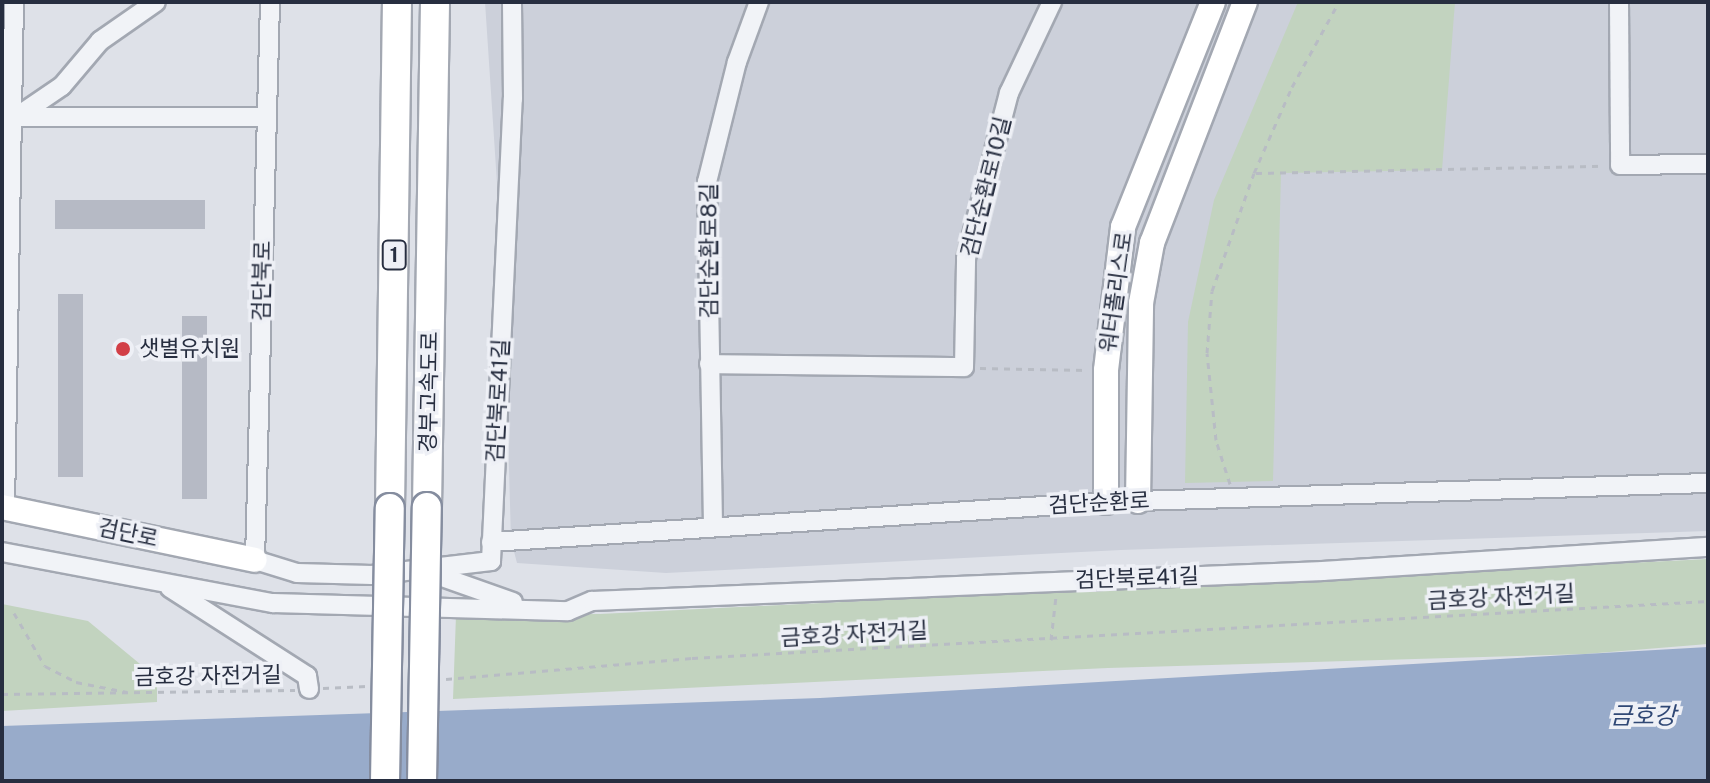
<!DOCTYPE html>
<html>
<head>
<meta charset="utf-8">
<style>
  body { margin:0 }
  #map { position:relative; width:1710px; height:783px; overflow:hidden; background:#dee1e8; font-family:"Public Sans","Noto Sans KR",sans-serif }
  div>[style] { position:absolute }
  .built>* { inset:0; background:#ccd0da }
  .green>* { inset:0; background:#c2d3bf }
  .water>* { inset:0; background:#98abca }
  .building>* { inset:0; background:#b6bac5; transform-origin:0 0 }
  .path>* { height:3px; margin-top:-1.5px; transform-origin:0; background:repeating-linear-gradient(90deg,#b8bcc4 0 6px,transparent 0 12px) }
  .roads { filter:drop-shadow(2px 0 #a3a8b2) drop-shadow(-2px 0 #a3a8b2) drop-shadow(0 2px #a3a8b2) drop-shadow(0 -2px #a3a8b2) }
  .minor>* { height:18px; margin:-9px; padding:0 9px; transform-origin:9px; border-radius:9px; background:#f1f3f7 }
  .major>* { height:24px; margin:-12px; padding:0 12px; transform-origin:12px; border-radius:12px; background:#fff }
  .highway>* { height:28px; margin:-14px; padding:0 14px; transform-origin:14px; border-radius:14px; background:#fff }
  .bridges { filter:drop-shadow(2px 0 #858d9f) drop-shadow(-2px 0 #858d9f) drop-shadow(0 2px #858d9f) drop-shadow(0 -2px #858d9f) }
  .highway-bridge>* { height:28px; margin:-14px; padding:0 14px; transform-origin:14px; border-radius:14px; background:#fff }
  .dots>* { width:22px; height:22px; translate:-50% -50%; box-sizing:border-box; border:4px solid #eef0f6; border-radius:50% }
  span { translate:-50% -50%; white-space:nowrap; text-align:center; line-height:1.15; -webkit-text-stroke:7px #eef0f6; paint-order:stroke }
  .shield-label span { padding:2px 6px; background:#eef0f6; border:2px solid; border-radius:6px; -webkit-text-stroke-width:0 }
  .shield-label { font-size:20px; color:#272e40; font-weight:700 }
  .street-label { font-size:22px; color:#272e40 }
  .poi-label { font-size:22px; color:#272e40 }
  .left { translate:0 -50%; text-align:left }
  .water-label { font-size:24px; color:#304875; font-style:italic }
  .frame { position:absolute; inset:0; border:4px solid #272e40; pointer-events:none }
</style>
</head>
<body>
<div id="map">
  <div class="built">
    <div style="clip-path:polygon(485px 2px,1708px 2px,1708px 531px,1121px 550px,666px 573px,517px 563px,511px 540px,504px 289px)"></div>
  </div>
  <div class="green">
    <div style="clip-path:polygon(1298px 2px,1455px 2px,1442px 170px,1281px 173px,1273px 481px,1185px 483px,1188px 322px,1214px 200px)"></div>
    <div style="clip-path:polygon(1708px 559px,1708px 644px,1585px 654px,1108px 668px,453px 699px,456px 615px,600px 614px)"></div>
    <div style="clip-path:polygon(2px 604px,88px 621px,157px 678px,157px 702px,2px 711px)"></div>
  </div>
  <div class="water">
    <div style="clip-path:polygon(1708px 647px,1708px 781px,2px 781px,2px 726px,820px 698px)"></div>
  </div>
  <div class="building">
    <div style="left:55px;top:200px;width:150px;height:29px"></div>
    <div style="left:58px;top:294px;width:25px;height:183px"></div>
    <div style="left:182px;top:316px;width:25px;height:183px"></div>
  </div>
  <div class="path">
    <div style="left:1256px;top:173px;width:348px;rotate:-1.2deg"></div>
    <div style="left:980px;top:368px;width:108px;rotate:1.1deg"></div>
    <div style="left:1230px;top:484px;width:46px;rotate:-107.7deg"></div>
    <div style="left:1216px;top:440px;width:87px;rotate:-95.9deg"></div>
    <div style="left:1207px;top:353px;width:62px;rotate:-85.4deg"></div>
    <div style="left:1212px;top:291px;width:125px;rotate:-70.4deg"></div>
    <div style="left:1254px;top:173px;width:94px;rotate:-66.2deg"></div>
    <div style="left:1292px;top:87px;width:97px;rotate:-61.1deg"></div>
    <div style="left:14px;top:613px;width:61px;rotate:59.7deg"></div>
    <div style="left:45px;top:666px;width:35px;rotate:27deg"></div>
    <div style="left:76px;top:682px;width:52px;rotate:11.1deg"></div>
    <div style="left:1051px;top:640px;width:44px;rotate:-83.5deg"></div>
    <div style="left:446px;top:679px;width:247px;rotate:-4.9deg"></div>
    <div style="left:692px;top:658px;width:1018px;rotate:-3.21deg"></div>
    <div style="left:323px;top:688px;width:44px;rotate:-2.6deg"></div>
    <div style="left:2px;top:694px;width:293px;rotate:-0.8deg"></div>
  </div>
  <div class="roads">
    <div class="minor">
      <div style="left:270px;top:2px;width:558px;rotate:91.54deg"></div>
      <div style="left:255px;top:560px;width:44px;rotate:17.2deg"></div>
      <div style="left:297px;top:573px;width:75px;rotate:1.5deg"></div>
      <div style="left:372px;top:575px;width:120px;rotate:-6.7deg"></div>
      <div style="left:491px;top:561px;width:463px;rotate:-87.3deg"></div>
      <div style="left:513px;top:99px;width:97px;rotate:-90.6deg"></div>
      <div style="left:1619px;top:2px;width:163px;rotate:89.6deg"></div>
      <div style="left:1620px;top:165px;width:88px;rotate:-0.7deg"></div>
      <div style="left:2px;top:117px;width:264px"></div>
      <div style="left:12px;top:120px;width:60px;rotate:-34.2deg"></div>
      <div style="left:62px;top:86px;width:59px;rotate:-49.8deg"></div>
      <div style="left:100px;top:41px;width:68px;rotate:-34.9deg"></div>
      <div style="left:709px;top:364px;width:255px;rotate:0.7deg"></div>
      <div style="left:964px;top:367px;width:109px;rotate:-88.9deg"></div>
      <div style="left:966px;top:258px;width:171px;rotate:-75.4deg"></div>
      <div style="left:1009px;top:93px;width:101px;rotate:-64.7deg"></div>
      <div style="left:5px;top:507px;width:505px;rotate:-88.98deg"></div>
      <div style="left:713px;top:525px;width:343px;rotate:-91deg"></div>
      <div style="left:707px;top:182px;width:124px;rotate:-76deg"></div>
      <div style="left:737px;top:62px;width:64px;rotate:-69.9deg"></div>
      <div style="left:491px;top:542px;width:616px;rotate:-3.72deg"></div>
      <div style="left:1106px;top:502px;width:602px;rotate:-1.81deg"></div>
      <div style="left:2px;top:552px;width:276px;rotate:10.7deg"></div>
      <div style="left:273px;top:603px;width:295px;rotate:1.6deg"></div>
      <div style="left:568px;top:611px;width:26px;rotate:-23deg"></div>
      <div style="left:592px;top:601px;width:732px;rotate:-2.35deg"></div>
      <div style="left:1323px;top:571px;width:386px;rotate:-3.6deg"></div>
      <div style="left:428px;top:572px;width:90px;rotate:19.4deg"></div>
      <div style="left:170px;top:588px;width:163px;rotate:32.7deg"></div>
      <div style="left:307px;top:676px;width:13px;rotate:81deg"></div>
    </div>
    <div class="major">
      <div style="left:1138px;top:501px;width:198px;rotate:-89.1deg"></div>
      <div style="left:1141px;top:303px;width:61px;rotate:-79.6deg"></div>
      <div style="left:1152px;top:243px;width:258px;rotate:-68.9deg"></div>
      <div style="left:1106px;top:502px;width:132px;rotate:-90deg"></div>
      <div style="left:1106px;top:370px;width:144px;rotate:-83.2deg"></div>
      <div style="left:1123px;top:227px;width:242px;rotate:-68.2deg"></div>
      <div style="left:2px;top:507px;width:258px;rotate:11.8deg"></div>
    </div>
    <div class="highway">
      <div style="left:427px;top:507px;width:505px;rotate:-89.09deg"></div>
      <div style="left:390px;top:508px;width:506px;rotate:-89.21deg"></div>
    </div>
  </div>
  <div class="bridges">
    <div class="highway-bridge">
      <div style="left:385px;top:781px;width:273px;rotate:-89deg"></div>
      <div style="left:422px;top:781px;width:274px;rotate:-89deg"></div>
    </div>
  </div>
  <div class="dots">
    <div style="left:123px;top:349px;background:#d23f47"></div>
  </div>
  <div class="shield-label">
    <span style="left:394px;top:255px">1</span>
  </div>
  <div class="street-label">
    <span style="left:986px;top:187px;rotate:-76deg">검단순환로10길</span>
    <span style="left:709px;top:251px;rotate:-90deg">검단순환로8길</span>
    <span style="left:262px;top:281px;rotate:-89deg">검단북로</span>
    <span style="left:1116px;top:292px;rotate:-82deg">워터폴리스로</span>
    <span style="left:429px;top:392px;rotate:-89deg">경부고속도로</span>
    <span style="left:498px;top:401px;rotate:-87deg">검단북로41길</span>
    <span style="left:1099px;top:503px;rotate:-3deg">검단순환로</span>
    <span style="left:128px;top:533px;rotate:12deg">검단로</span>
    <span style="left:1137px;top:578px;rotate:-2deg">검단북로41길</span>
    <span style="left:1501px;top:597px;rotate:-3deg">금호강 자전거길</span>
    <span style="left:854px;top:634px;rotate:-3deg">금호강 자전거길</span>
    <span style="left:208px;top:676px;rotate:-1deg">금호강 자전거길</span>
  </div>
  <div class="poi-label">
    <span class="left" style="left:139px;top:349px">샛별유치원</span>
  </div>
  <div class="water-label">
    <span style="left:1643px;top:716px">금호강</span>
  </div>
  <div class="frame"></div>
</div>
</body>
</html>
